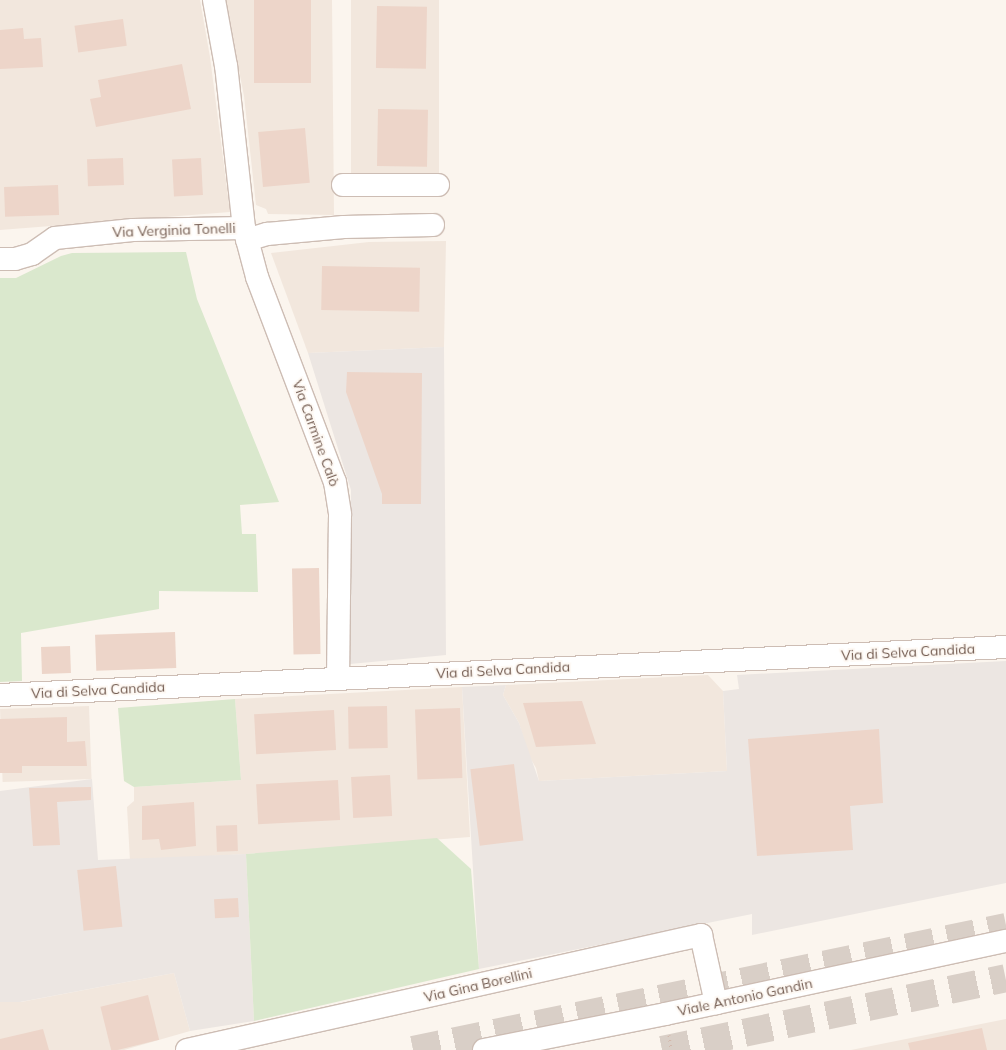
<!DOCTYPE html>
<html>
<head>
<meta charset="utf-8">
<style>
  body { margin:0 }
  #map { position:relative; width:1006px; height:1050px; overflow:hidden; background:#fbf5ee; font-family:Mulish,sans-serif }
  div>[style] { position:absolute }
  .residential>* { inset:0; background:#f2e7dd; transform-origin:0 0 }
  .industrial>* { inset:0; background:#ece6e2 }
  .green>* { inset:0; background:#dae8cd }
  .building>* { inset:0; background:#edd5c9; transform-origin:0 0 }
  .highway-tunnel>* { height:28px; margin-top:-14px; transform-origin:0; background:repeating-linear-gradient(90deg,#d9cfc7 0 28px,transparent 0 42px) }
  .path>* { height:3px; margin-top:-1.5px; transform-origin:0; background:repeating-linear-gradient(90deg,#d3b8ab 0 1px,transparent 0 5px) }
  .roads { filter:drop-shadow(1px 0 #cdbdb4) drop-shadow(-1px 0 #cdbdb4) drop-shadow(0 1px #cdbdb4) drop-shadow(0 -1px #cdbdb4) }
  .minor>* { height:22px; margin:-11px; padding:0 11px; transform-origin:11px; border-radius:11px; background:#fff }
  span { translate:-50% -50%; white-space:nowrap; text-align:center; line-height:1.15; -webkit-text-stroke:4px #fef9f4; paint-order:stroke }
  .street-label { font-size:14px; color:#745d52 }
</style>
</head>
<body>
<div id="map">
  <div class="residential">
    <div style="clip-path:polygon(0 0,200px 0,210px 57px,230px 212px,0 230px)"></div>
    <div style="clip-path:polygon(225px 0,332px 0,334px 215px,268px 214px,266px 209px,256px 205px,244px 96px)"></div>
    <div style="left:351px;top:0;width:88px;height:180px"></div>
    <div style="clip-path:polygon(446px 241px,444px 347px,308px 353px,271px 253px,369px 242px)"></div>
    <div style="clip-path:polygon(708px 675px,723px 691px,727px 771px,539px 781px,536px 768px,529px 756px,519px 723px,503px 695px,506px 685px)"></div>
    <div style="clip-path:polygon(462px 687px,470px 837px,246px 854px,130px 861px,127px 807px,134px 801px,134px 787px,241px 780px,235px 699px)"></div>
    <div style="left:89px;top:706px;width:73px;height:89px;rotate:88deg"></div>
    <div style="clip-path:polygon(174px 973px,190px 1031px,124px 1050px,0 1050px,0 1002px,21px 1002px)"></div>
    <div style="clip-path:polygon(1006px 1019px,1006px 1050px,851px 1050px)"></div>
  </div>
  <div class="industrial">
    <div style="clip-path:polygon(444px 347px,446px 655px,350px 664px,351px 490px,308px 353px)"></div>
    <div style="clip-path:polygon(1006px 661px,1006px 883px,752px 935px,752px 914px,479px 969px,462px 687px,506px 685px,503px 695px,519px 723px,539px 781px,727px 771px,723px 691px,739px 689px,737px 675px)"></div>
    <div style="clip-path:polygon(92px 779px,98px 860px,246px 854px,254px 1021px,190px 1031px,174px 973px,20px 1002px,0 1002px,0 791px)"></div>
  </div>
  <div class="green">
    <div style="clip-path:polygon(186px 252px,197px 299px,279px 502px,240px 505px,242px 534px,256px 534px,258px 592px,159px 591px,159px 609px,21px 633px,22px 681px,0 682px,0 278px,16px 278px,61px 256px,72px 253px)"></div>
    <div style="clip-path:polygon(235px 699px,241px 780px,134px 787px,124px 781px,118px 708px)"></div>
    <div style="clip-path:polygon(437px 838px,471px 869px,479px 969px,254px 1021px,246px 854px)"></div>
  </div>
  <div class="building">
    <div style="left:254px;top:0;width:57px;height:83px"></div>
    <div style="left:377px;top:6px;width:50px;height:62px;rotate:1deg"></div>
    <div style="left:123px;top:19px;width:27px;height:49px;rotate:82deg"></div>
    <div style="clip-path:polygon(23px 28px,24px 39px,41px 38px,43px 67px,0 69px,0 30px)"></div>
    <div style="clip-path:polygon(182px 64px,191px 109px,96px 127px,90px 99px,101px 97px,98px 80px)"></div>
    <div style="left:378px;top:109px;width:50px;height:57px;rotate:1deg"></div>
    <div style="left:305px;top:128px;width:55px;height:47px;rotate:85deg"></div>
    <div style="left:123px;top:158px;width:27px;height:36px;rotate:88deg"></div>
    <div style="left:201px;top:158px;width:37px;height:29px;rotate:87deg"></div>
    <div style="left:58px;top:185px;width:30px;height:54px;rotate:88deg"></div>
    <div style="left:322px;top:266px;width:98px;height:44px;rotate:1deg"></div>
    <div style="clip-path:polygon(347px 372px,422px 373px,421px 504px,382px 504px,382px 494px,346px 392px)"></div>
    <div style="left:319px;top:568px;width:86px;height:27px;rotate:89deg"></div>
    <div style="left:175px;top:632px;width:36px;height:80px;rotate:88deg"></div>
    <div style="left:70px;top:646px;width:27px;height:29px;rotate:88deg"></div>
    <div style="clip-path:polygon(582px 701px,596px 744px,536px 747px,523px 703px)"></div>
    <div style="left:387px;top:706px;width:42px;height:39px;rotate:89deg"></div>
    <div style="left:460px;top:708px;width:70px;height:45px;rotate:88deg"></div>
    <div style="left:334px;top:710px;width:40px;height:80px;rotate:87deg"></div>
    <div style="clip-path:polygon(67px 717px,67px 742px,85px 741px,87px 766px,22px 766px,22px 773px,0 773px,0 719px)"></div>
    <div style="clip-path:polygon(879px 729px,883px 803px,850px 806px,853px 850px,757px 856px,748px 739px)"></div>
    <div style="left:514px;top:764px;width:77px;height:44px;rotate:83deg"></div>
    <div style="left:390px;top:775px;width:41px;height:39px;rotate:87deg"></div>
    <div style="left:338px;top:780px;width:40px;height:82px;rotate:87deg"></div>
    <div style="clip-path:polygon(91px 787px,91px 800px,57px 802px,60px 845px,33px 846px,29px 788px)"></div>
    <div style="clip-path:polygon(194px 802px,196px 846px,161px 850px,159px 839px,142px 840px,142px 806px)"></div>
    <div style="left:237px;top:825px;width:26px;height:21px;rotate:88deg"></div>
    <div style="left:116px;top:866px;width:61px;height:39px;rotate:84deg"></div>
    <div style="left:238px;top:898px;width:19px;height:24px;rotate:87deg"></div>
    <div style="left:148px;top:995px;width:46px;height:49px;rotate:76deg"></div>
    <div style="clip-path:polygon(982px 1028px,987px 1050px,910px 1050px,908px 1043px)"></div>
    <div style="clip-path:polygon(43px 1029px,49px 1050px,0 1050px,0 1039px)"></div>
  </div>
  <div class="highway-tunnel">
    <div style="left:413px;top:1050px;width:606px;rotate:-11.72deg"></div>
    <div style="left:662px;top:1050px;width:351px;rotate:-11.8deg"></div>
  </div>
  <div class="path">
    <div style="left:669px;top:1035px;width:15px;rotate:82deg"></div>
  </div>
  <div class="roads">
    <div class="minor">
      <div style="left:343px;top:185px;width:95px"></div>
      <div style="left:244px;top:228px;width:51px;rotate:75.1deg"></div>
      <div style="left:257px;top:277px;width:219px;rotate:69.2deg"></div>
      <div style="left:335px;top:482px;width:33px;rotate:81deg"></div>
      <div style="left:340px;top:515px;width:163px;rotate:90.7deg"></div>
      <div style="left:247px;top:240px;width:21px;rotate:-17deg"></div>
      <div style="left:267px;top:234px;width:77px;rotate:-5.2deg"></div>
      <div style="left:344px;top:227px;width:89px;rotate:-1.3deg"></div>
      <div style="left:0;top:259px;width:15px"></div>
      <div style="left:15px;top:259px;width:18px;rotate:-16deg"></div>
      <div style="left:32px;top:254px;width:28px;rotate:-35deg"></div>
      <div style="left:55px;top:238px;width:78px;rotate:-5.9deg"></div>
      <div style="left:133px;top:230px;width:111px;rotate:-1deg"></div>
      <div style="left:244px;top:228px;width:163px;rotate:-96.3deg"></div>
      <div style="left:226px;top:66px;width:67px;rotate:-100.3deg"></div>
      <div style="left:0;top:695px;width:1007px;rotate:-2.73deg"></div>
      <div style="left:187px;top:1050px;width:527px;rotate:-12.61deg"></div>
      <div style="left:701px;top:935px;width:70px;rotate:77.6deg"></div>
      <div style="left:484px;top:1050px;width:185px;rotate:-11.2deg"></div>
      <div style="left:665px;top:1014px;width:349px;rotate:-12.1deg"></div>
    </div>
  </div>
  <div class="street-label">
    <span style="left:174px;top:230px;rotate:-2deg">Via Verginia Tonelli</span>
    <span style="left:316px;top:433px;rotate:70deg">Via Carmine Calò</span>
    <span style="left:908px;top:652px;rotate:-3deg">Via di Selva Candida</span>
    <span style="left:503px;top:670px;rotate:-3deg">Via di Selva Candida</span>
    <span style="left:98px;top:690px;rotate:-3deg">Via di Selva Candida</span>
    <span style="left:478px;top:985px;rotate:-13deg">Via Gina Borellini</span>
    <span style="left:745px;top:997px;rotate:-12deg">Viale Antonio Gandin</span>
  </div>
</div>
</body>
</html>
